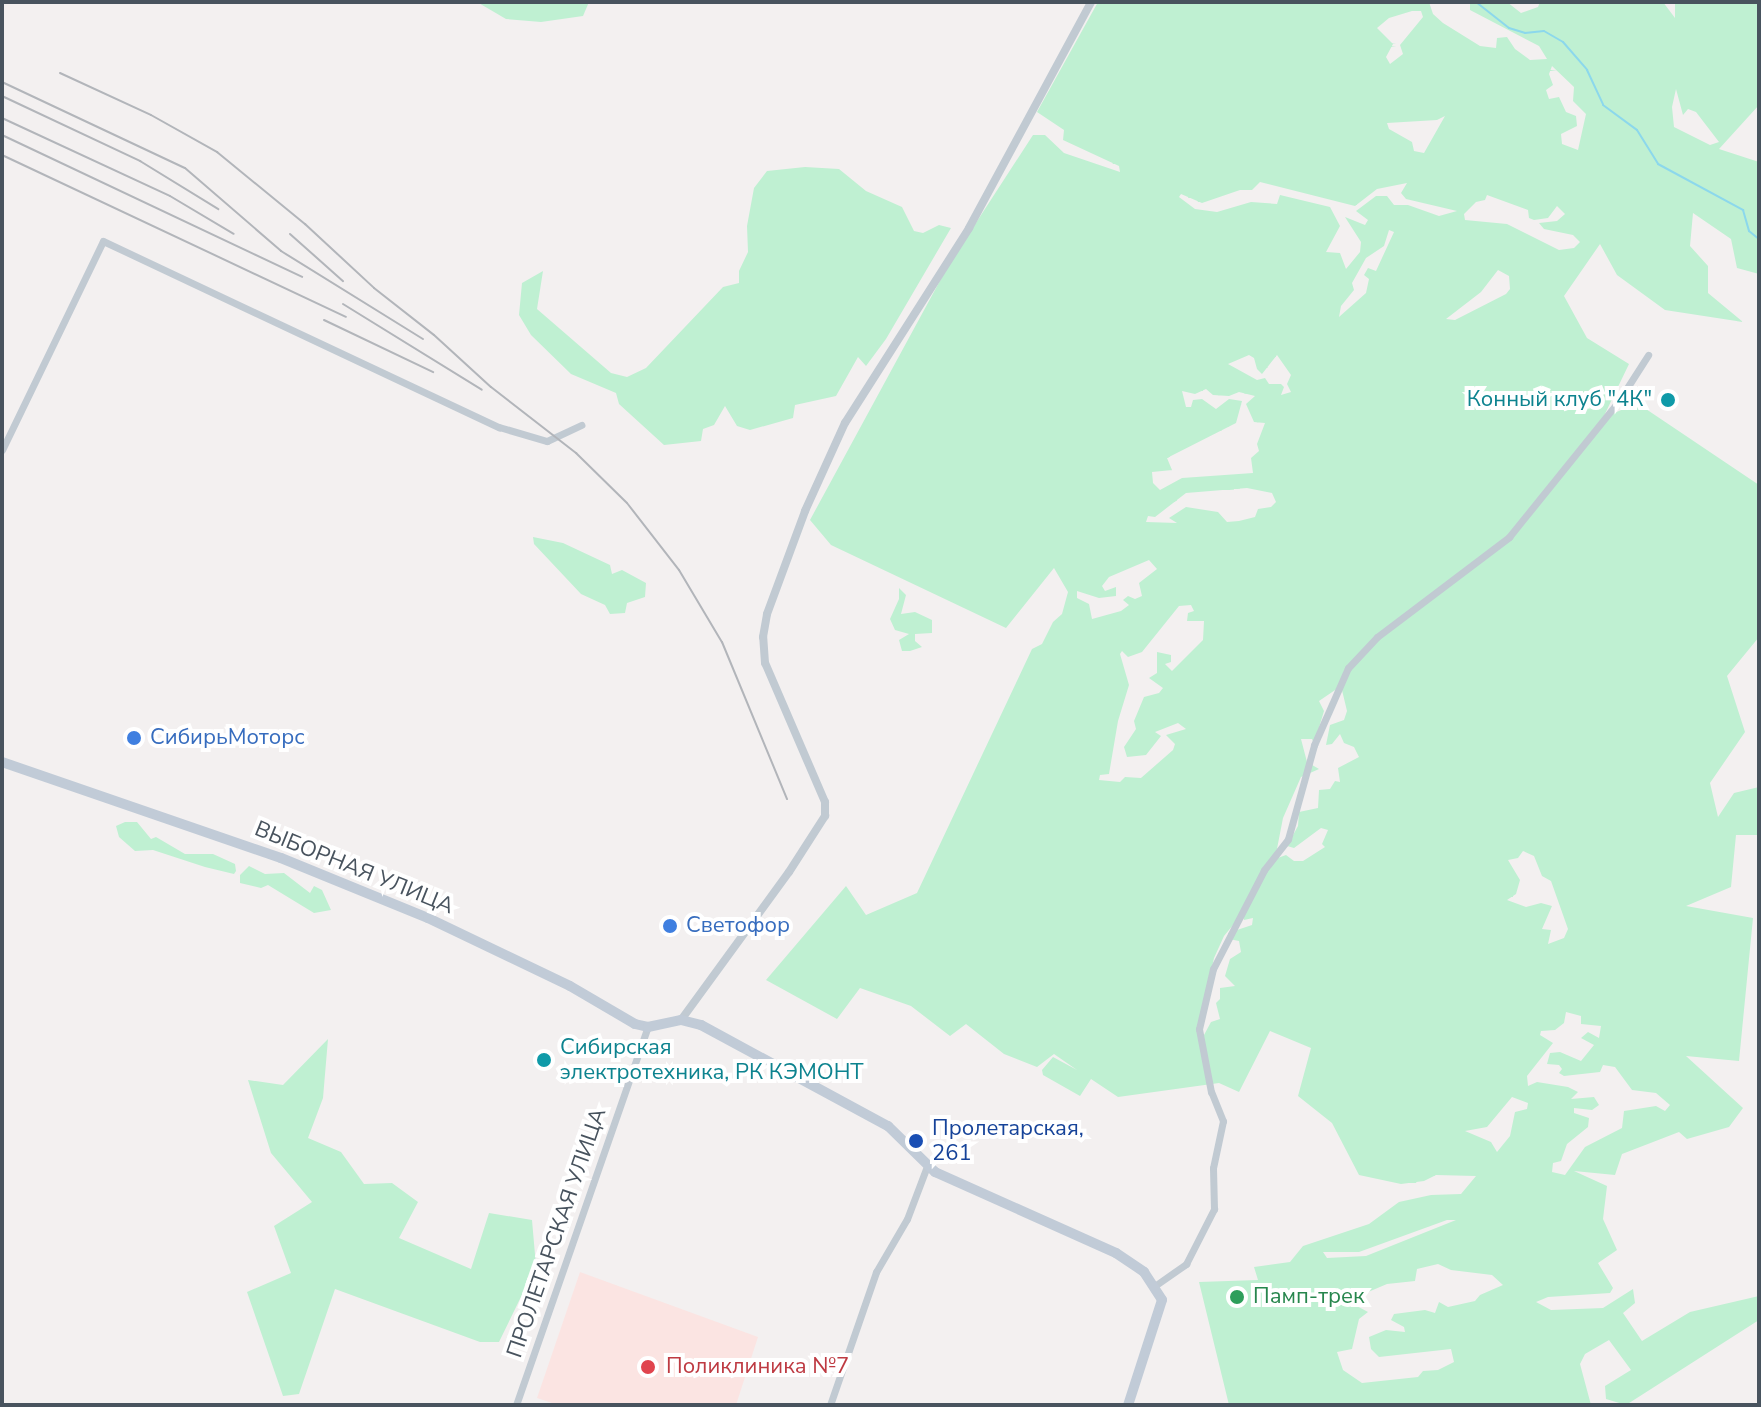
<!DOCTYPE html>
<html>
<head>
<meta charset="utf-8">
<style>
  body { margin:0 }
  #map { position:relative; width:1761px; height:1407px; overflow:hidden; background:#f3f0f0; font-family:"Nunito Sans",sans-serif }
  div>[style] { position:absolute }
  .medical>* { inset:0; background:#fbe4e2 }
  .green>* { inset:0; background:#bff0d2 }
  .stream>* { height:2px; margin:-1px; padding:0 1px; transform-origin:1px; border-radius:1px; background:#8cd8ec }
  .minor>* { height:7px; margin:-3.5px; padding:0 3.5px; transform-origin:3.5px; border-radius:3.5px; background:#c1cad2 }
  .tertiary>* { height:8px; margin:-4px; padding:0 4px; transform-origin:4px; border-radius:4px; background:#c1cad2 }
  .secondary>* { height:10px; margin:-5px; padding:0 5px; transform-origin:5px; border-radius:5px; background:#c1cbd7 }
  .rail>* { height:2px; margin:-1px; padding:0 1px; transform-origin:1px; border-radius:1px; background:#b2b5ba }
  .dots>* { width:22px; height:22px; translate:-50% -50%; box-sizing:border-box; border:4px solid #fff; border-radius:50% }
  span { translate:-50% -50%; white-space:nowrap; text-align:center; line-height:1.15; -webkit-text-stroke:8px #fff; paint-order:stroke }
  .culture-label { font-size:22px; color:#0d838f }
  .right { translate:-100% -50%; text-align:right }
  .left { translate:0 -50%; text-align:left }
  .shop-label { font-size:22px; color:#366cbe }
  .street-label { font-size:22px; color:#48535e }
  .transit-label { font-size:22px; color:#164399 }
  .leisure-label { font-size:22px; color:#27864d }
  .health-label { font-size:22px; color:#be3a42 }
  .frame { position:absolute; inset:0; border:4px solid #48535e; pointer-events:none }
</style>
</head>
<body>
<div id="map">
  <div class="medical">
    <div style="clip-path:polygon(580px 1272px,758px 1337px,736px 1405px,558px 1405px,537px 1398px)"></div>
  </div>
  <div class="green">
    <div style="clip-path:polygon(477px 2px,589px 2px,583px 16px,541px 22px,506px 19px)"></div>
    <div style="clip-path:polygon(evenodd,1098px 2px,1429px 2px,1433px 14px,1443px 23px,1480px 46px,1496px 48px,1497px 38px,1507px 37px,1515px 49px,1530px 60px,1547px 59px,1539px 46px,1470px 10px,1470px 2px,1507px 2px,1521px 13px,1538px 7px,1540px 2px,1663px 2px,1675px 18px,1675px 2px,1759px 2px,1759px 105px,1719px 149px,1759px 162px,1759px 274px,1737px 268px,1731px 239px,1693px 213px,1690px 246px,1708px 266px,1708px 293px,1743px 322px,1665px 310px,1617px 275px,1600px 244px,1564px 296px,1587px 338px,1629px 364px,1603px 418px,1637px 403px,1759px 485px,1759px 637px,1727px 676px,1745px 732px,1710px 783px,1718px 817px,1734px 793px,1759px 787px,1759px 835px,1736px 835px,1731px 887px,1686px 906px,1753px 918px,1739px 1061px,1686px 1056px,1743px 1108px,1729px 1127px,1687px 1139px,1679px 1132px,1622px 1154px,1615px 1175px,1574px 1171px,1607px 1186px,1603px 1219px,1617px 1250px,1598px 1263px,1613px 1288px,1610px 1293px,1548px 1297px,1536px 1302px,1551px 1310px,1603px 1308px,1633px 1289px,1635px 1303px,1623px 1313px,1642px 1341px,1690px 1312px,1759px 1296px,1759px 1320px,1626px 1405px,1606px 1399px,1605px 1386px,1631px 1370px,1609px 1340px,1585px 1354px,1580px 1364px,1591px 1405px,1229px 1405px,1199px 1282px,1258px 1280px,1254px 1267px,1290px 1262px,1303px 1246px,1369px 1224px,1399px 1202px,1431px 1195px,1461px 1194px,1476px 1176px,1436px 1175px,1424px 1181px,1401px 1184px,1359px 1175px,1332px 1123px,1298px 1096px,1311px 1048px,1270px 1031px,1239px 1092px,1219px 1083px,1118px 1097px,1091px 1079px,1080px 1096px,1043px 1075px,1042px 1070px,1053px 1057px,1077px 1070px,1054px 1054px,1037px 1067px,1004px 1054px,966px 1024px,950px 1036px,911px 1006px,860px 988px,837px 1019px,766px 980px,846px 886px,866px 915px,917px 893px,1032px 649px,1042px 644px,1053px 622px,1062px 614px,1068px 592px,1054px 568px,1006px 628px,831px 545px,810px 520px,948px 266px,1033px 135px,1045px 135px,1064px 153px,1120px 172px,1119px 166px,1063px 140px,1064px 130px,1037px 112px,1098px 2px,1412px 11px,1421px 11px,1423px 17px,1400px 45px,1403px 54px,1390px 64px,1386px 57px,1393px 44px,1377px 28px,1389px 18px,1412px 11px,1098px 2px,1552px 66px,1574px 87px,1573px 101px,1586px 114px,1578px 150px,1562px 144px,1561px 134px,1577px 126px,1576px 116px,1566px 112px,1559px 97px,1549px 99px,1546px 90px,1553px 85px,1549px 74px,1552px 66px,1098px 2px,1676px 89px,1683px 115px,1688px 109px,1696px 112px,1719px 142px,1710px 145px,1674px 127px,1672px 107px,1676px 89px,1098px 2px,1445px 116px,1424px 153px,1414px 151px,1412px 142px,1389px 129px,1387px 123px,1437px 120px,1445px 116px,1098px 2px,1260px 182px,1355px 206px,1377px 189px,1407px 183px,1401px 193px,1406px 199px,1457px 211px,1439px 216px,1408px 205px,1394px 205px,1387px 196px,1376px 196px,1356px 211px,1368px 220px,1365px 225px,1345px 217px,1361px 242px,1360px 252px,1346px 269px,1340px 253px,1326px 252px,1340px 226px,1330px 207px,1280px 195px,1277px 204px,1251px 202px,1217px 212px,1195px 209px,1179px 197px,1181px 194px,1202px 203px,1240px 190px,1252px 190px,1260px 182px,1098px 2px,1487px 195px,1528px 210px,1529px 218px,1534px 220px,1548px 218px,1557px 206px,1565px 214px,1557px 221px,1539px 223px,1544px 229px,1573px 235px,1580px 242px,1574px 248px,1559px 250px,1507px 224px,1465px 220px,1464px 214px,1476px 202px,1485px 200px,1487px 195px,1098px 2px,1389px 230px,1394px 232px,1376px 271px,1368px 268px,1364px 275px,1369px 279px,1366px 293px,1339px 317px,1341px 306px,1354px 290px,1352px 283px,1366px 258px,1384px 246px,1389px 230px,1098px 2px,1498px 270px,1509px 276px,1510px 289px,1506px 294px,1455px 320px,1446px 319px,1481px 292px,1498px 270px,1098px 2px,1249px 355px,1254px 358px,1257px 369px,1262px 374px,1277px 355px,1291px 375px,1287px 384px,1291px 392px,1281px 395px,1284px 387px,1281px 384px,1269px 384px,1265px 378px,1257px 380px,1228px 364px,1249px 355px,1098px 2px,1206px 389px,1213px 395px,1229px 396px,1239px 392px,1255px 396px,1246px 404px,1254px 422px,1265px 423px,1257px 444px,1259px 451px,1251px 458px,1253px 473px,1182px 478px,1160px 490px,1153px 483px,1152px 472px,1172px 470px,1167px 458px,1236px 423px,1242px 401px,1229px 399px,1216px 409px,1202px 399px,1193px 400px,1191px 407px,1186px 407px,1182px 391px,1195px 394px,1206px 389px,1098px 2px,1247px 488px,1272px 493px,1276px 502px,1271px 507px,1258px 509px,1255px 517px,1239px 521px,1227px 522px,1218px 512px,1186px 507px,1169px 518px,1177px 523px,1146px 522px,1148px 516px,1155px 517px,1186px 493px,1247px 488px,1098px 2px,1149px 560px,1157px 569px,1139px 583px,1142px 596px,1135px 599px,1128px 596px,1123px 600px,1129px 605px,1121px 611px,1092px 619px,1089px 604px,1077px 598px,1077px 591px,1099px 598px,1116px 596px,1116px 587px,1105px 591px,1102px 586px,1109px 577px,1149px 560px,1098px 2px,1191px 605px,1194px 611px,1188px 613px,1187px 621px,1204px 621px,1203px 640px,1172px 671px,1165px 664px,1171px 662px,1171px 655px,1157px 652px,1157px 673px,1149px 678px,1163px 688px,1159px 693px,1144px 697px,1134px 721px,1136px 729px,1124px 747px,1127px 757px,1146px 755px,1161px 736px,1155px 732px,1178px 723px,1186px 729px,1166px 735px,1175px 744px,1173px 750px,1141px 778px,1125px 777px,1120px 782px,1099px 780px,1100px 775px,1109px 774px,1118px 721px,1129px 685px,1120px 654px,1122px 651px,1128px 657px,1142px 652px,1179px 606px,1191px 605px,1098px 2px,1341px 686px,1347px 711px,1344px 720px,1330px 725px,1326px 745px,1332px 744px,1340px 734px,1344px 743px,1354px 747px,1359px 757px,1338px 768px,1340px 782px,1335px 781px,1330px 789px,1319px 790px,1318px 808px,1299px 812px,1298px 826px,1287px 846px,1294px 848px,1321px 828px,1328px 830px,1322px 844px,1325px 847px,1303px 861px,1294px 861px,1286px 855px,1275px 859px,1283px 818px,1301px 777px,1319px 769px,1307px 762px,1301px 739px,1312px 739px,1314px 744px,1324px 711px,1319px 701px,1341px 686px,1098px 2px,1523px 851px,1534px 856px,1542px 876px,1551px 881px,1568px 929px,1564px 938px,1548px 944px,1551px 930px,1542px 929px,1552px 906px,1541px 903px,1526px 907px,1507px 900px,1516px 894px,1520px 880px,1508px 860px,1518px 858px,1523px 851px,1098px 2px,1242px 914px,1244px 920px,1253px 918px,1252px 925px,1228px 933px,1229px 939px,1239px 941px,1241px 952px,1230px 959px,1225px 976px,1235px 986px,1220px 988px,1220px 999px,1216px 1003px,1220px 1019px,1211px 1022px,1204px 1035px,1197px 1034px,1214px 958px,1224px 936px,1242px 914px,1098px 2px,1566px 1012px,1581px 1016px,1581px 1024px,1601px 1026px,1599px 1038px,1588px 1032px,1581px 1038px,1594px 1045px,1581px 1061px,1560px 1052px,1550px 1053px,1547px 1064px,1559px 1065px,1562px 1069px,1559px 1073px,1564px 1076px,1600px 1072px,1603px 1065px,1615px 1067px,1632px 1090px,1656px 1093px,1670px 1105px,1665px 1111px,1656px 1106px,1624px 1111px,1622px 1128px,1585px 1147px,1565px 1175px,1552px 1172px,1553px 1163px,1561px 1161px,1567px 1144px,1588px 1127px,1589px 1118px,1574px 1113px,1574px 1108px,1592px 1110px,1599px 1105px,1594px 1097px,1571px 1099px,1578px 1092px,1568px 1087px,1537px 1082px,1528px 1086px,1527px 1076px,1553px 1043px,1540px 1035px,1541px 1031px,1555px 1030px,1564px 1023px,1566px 1012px,1098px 2px,1512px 1097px,1528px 1103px,1527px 1109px,1515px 1112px,1510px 1136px,1497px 1152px,1491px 1142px,1465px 1131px,1487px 1127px,1512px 1097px,1098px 2px,1447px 1220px,1456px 1220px,1366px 1256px,1327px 1258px,1323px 1252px,1359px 1252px,1447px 1220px,1098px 2px,1438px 1264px,1451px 1270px,1492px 1275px,1503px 1285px,1480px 1295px,1475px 1301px,1448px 1307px,1439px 1302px,1435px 1313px,1425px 1310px,1394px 1314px,1391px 1320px,1404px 1327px,1405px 1332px,1386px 1330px,1369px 1337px,1371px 1349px,1379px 1357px,1451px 1349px,1454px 1362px,1438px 1370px,1423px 1371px,1418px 1377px,1362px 1383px,1343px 1370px,1337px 1352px,1352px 1349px,1359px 1319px,1368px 1312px,1353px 1304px,1354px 1298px,1387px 1284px,1415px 1281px,1417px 1269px,1438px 1264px)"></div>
    <div style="clip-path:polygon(805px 167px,839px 169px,866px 191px,902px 207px,914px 231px,923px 233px,939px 225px,951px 228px,886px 339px,866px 366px,858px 357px,836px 396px,795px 405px,793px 418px,750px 430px,737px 426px,725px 406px,714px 425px,703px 429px,701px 441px,664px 445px,619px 404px,616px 393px,571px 374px,531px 335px,519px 315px,522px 283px,543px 271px,537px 309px,611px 373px,627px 377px,646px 368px,723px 287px,739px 283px,739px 271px,748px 252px,747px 226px,754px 188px,767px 171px)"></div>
    <div style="clip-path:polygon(533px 537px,563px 543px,610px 565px,612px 574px,622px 570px,646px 583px,645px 597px,627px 603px,625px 613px,610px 614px,605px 605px,581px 594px,534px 544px)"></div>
    <div style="clip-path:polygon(899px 588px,906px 595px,901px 614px,915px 612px,932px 620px,932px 633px,915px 634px,915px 641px,922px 647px,910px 651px,902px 651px,899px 640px,909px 634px,895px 630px,890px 619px,899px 599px)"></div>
    <div style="clip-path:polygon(125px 822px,137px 822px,151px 839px,156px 837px,185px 854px,213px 854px,235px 864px,236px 871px,234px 874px,205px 867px,153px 850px,135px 851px,119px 837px,116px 826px)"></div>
    <div style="clip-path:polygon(249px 866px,265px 874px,284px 873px,310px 893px,314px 886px,322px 890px,331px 910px,314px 913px,268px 885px,261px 888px,240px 883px,240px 875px)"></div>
    <div style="clip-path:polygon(328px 1039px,323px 1098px,308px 1138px,341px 1152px,364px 1184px,392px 1183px,418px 1202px,399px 1238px,471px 1269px,489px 1213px,532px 1220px,536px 1266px,499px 1342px,480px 1342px,335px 1289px,299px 1394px,283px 1396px,247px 1292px,291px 1273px,274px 1226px,312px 1202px,271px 1153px,248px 1080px,283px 1085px)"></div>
  </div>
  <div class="stream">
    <div style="left:1476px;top:2px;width:42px;rotate:38.2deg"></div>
    <div style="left:1509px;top:28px;width:17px;rotate:17deg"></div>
    <div style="left:1525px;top:33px;width:19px;rotate:-6deg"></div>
    <div style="left:1544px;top:31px;width:22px;rotate:30deg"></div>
    <div style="left:1563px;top:42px;width:37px;rotate:49deg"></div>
    <div style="left:1587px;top:70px;width:38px;rotate:65deg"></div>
    <div style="left:1603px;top:105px;width:42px;rotate:36.3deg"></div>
    <div style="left:1637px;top:130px;width:40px;rotate:58deg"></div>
    <div style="left:1658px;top:164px;width:97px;rotate:28.4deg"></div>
    <div style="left:1743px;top:210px;width:22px;rotate:74deg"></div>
    <div style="left:1749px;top:231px;width:13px;rotate:39deg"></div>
  </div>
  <div class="minor">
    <div style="left:2px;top:450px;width:232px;rotate:-64.2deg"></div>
    <div style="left:103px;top:241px;width:438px;rotate:25.2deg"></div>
    <div style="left:499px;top:427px;width:50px;rotate:16.3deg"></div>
    <div style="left:547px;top:441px;width:38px;rotate:-25deg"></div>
    <div style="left:1156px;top:1285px;width:37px;rotate:-35deg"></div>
    <div style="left:1186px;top:1264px;width:62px;rotate:-63deg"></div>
    <div style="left:1214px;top:1209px;width:41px;rotate:-91.4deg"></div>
    <div style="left:1213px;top:1168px;width:48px;rotate:-78deg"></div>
    <div style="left:1223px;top:1121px;width:31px;rotate:-112deg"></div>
    <div style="left:1211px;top:1092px;width:64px;rotate:-100.8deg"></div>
    <div style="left:1199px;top:1029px;width:62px;rotate:-76.9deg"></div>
    <div style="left:1213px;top:969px;width:111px;rotate:-62.7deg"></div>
    <div style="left:1264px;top:870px;width:39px;rotate:-52deg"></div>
    <div style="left:1288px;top:839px;width:98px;rotate:-74.5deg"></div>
    <div style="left:1314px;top:745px;width:84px;rotate:-66.2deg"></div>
    <div style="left:1348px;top:668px;width:42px;rotate:-46.9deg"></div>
    <div style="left:1377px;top:637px;width:166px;rotate:-37.1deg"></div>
    <div style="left:1509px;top:537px;width:174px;rotate:-51.1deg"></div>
    <div style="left:1618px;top:402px;width:56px;rotate:-57.4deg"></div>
    <div style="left:516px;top:1405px;width:400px;rotate:-70.8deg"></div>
    <div style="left:830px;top:1405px;width:141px;rotate:-70.9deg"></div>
    <div style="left:876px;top:1272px;width:61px;rotate:-59.7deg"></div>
    <div style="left:907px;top:1219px;width:57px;rotate:-69.3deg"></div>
  </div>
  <div class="tertiary">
    <div style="left:681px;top:1020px;width:183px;rotate:-53.9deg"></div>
    <div style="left:789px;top:872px;width:67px;rotate:-57.3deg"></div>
    <div style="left:825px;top:816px;width:14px;rotate:-90deg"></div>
    <div style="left:825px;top:802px;width:151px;rotate:-113.3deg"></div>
    <div style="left:765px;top:663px;width:26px;rotate:-94deg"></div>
    <div style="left:763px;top:637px;width:23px;rotate:-80deg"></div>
    <div style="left:767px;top:614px;width:110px;rotate:-69.7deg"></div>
    <div style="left:805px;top:511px;width:97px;rotate:-65.6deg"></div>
    <div style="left:845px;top:423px;width:231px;rotate:-57.5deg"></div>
    <div style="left:969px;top:228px;width:257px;rotate:-61.6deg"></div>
  </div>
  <div class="secondary">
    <div style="left:2px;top:762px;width:295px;rotate:19deg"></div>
    <div style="left:281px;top:858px;width:159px;rotate:22.2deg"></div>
    <div style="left:428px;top:918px;width:157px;rotate:25.6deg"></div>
    <div style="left:570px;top:986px;width:75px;rotate:30.3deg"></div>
    <div style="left:635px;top:1024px;width:13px;rotate:13deg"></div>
    <div style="left:648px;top:1027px;width:34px;rotate:-12deg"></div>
    <div style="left:681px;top:1020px;width:21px;rotate:14deg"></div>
    <div style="left:701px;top:1025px;width:213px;rotate:28.4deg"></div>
    <div style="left:888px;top:1126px;width:66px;rotate:44.4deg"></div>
    <div style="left:935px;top:1172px;width:198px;rotate:24.1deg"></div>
    <div style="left:1116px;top:1253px;width:34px;rotate:34deg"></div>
    <div style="left:1144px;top:1272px;width:33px;rotate:57deg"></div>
    <div style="left:1162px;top:1300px;width:110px;rotate:107.9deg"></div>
  </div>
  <div class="rail">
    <div style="left:60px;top:73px;width:100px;rotate:24.8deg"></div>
    <div style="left:151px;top:115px;width:76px;rotate:29.3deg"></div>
    <div style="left:217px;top:152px;width:114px;rotate:39.3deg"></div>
    <div style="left:305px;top:224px;width:94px;rotate:42.8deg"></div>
    <div style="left:374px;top:288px;width:76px;rotate:38.1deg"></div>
    <div style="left:434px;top:335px;width:77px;rotate:42.4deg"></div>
    <div style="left:491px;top:387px;width:108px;rotate:37.8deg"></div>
    <div style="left:576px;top:453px;width:71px;rotate:44.4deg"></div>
    <div style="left:627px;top:503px;width:85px;rotate:52.2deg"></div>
    <div style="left:679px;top:570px;width:84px;rotate:59.2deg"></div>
    <div style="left:722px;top:642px;width:170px;rotate:67.5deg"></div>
    <div style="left:2px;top:82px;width:202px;rotate:25.2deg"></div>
    <div style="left:185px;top:168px;width:127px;rotate:40.8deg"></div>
    <div style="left:281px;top:251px;width:167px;rotate:31.8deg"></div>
    <div style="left:2px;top:96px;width:153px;rotate:25.2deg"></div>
    <div style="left:140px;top:161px;width:92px;rotate:31.6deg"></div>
    <div style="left:2px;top:118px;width:185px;rotate:24.9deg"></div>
    <div style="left:170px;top:196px;width:74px;rotate:30.7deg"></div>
    <div style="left:2px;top:135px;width:332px;rotate:25.3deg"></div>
    <div style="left:2px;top:155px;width:380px;rotate:25.2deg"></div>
    <div style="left:290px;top:234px;width:71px;rotate:41.6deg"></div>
    <div style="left:343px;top:304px;width:163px;rotate:31.7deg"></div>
    <div style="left:324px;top:320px;width:121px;rotate:25.5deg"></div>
  </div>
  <div class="dots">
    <div style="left:1668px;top:400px;background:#0f9aa8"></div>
    <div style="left:134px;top:738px;background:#3f7fe0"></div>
    <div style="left:670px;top:926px;background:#3f7fe0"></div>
    <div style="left:544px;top:1060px;background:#0f9aa8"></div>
    <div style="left:916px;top:1141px;background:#1a4fb4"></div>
    <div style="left:1237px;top:1297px;background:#2e9e5b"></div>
    <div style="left:648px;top:1367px;background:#e0444e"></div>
  </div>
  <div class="culture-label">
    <span class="right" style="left:1652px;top:400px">Конный клуб "4К"</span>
    <span class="left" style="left:560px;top:1060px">Сибирская<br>электротехника, РК КЭМОНТ</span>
  </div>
  <div class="shop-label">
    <span class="left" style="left:150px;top:738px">СибирьМоторс</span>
    <span class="left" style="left:686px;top:926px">Светофор</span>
  </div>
  <div class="street-label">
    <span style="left:354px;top:868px;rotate:22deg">ВЫБОРНАЯ УЛИЦА</span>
    <span style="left:557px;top:1233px;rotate:-71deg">ПРОЛЕТАРСКАЯ УЛИЦА</span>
  </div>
  <div class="transit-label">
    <span class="left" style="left:932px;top:1141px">Пролетарская,<br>261</span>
  </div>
  <div class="leisure-label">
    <span class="left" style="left:1253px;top:1297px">Памп-трек</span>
  </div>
  <div class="health-label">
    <span class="left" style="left:666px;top:1367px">Поликлиника №7</span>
  </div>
  <div class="frame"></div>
</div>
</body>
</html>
